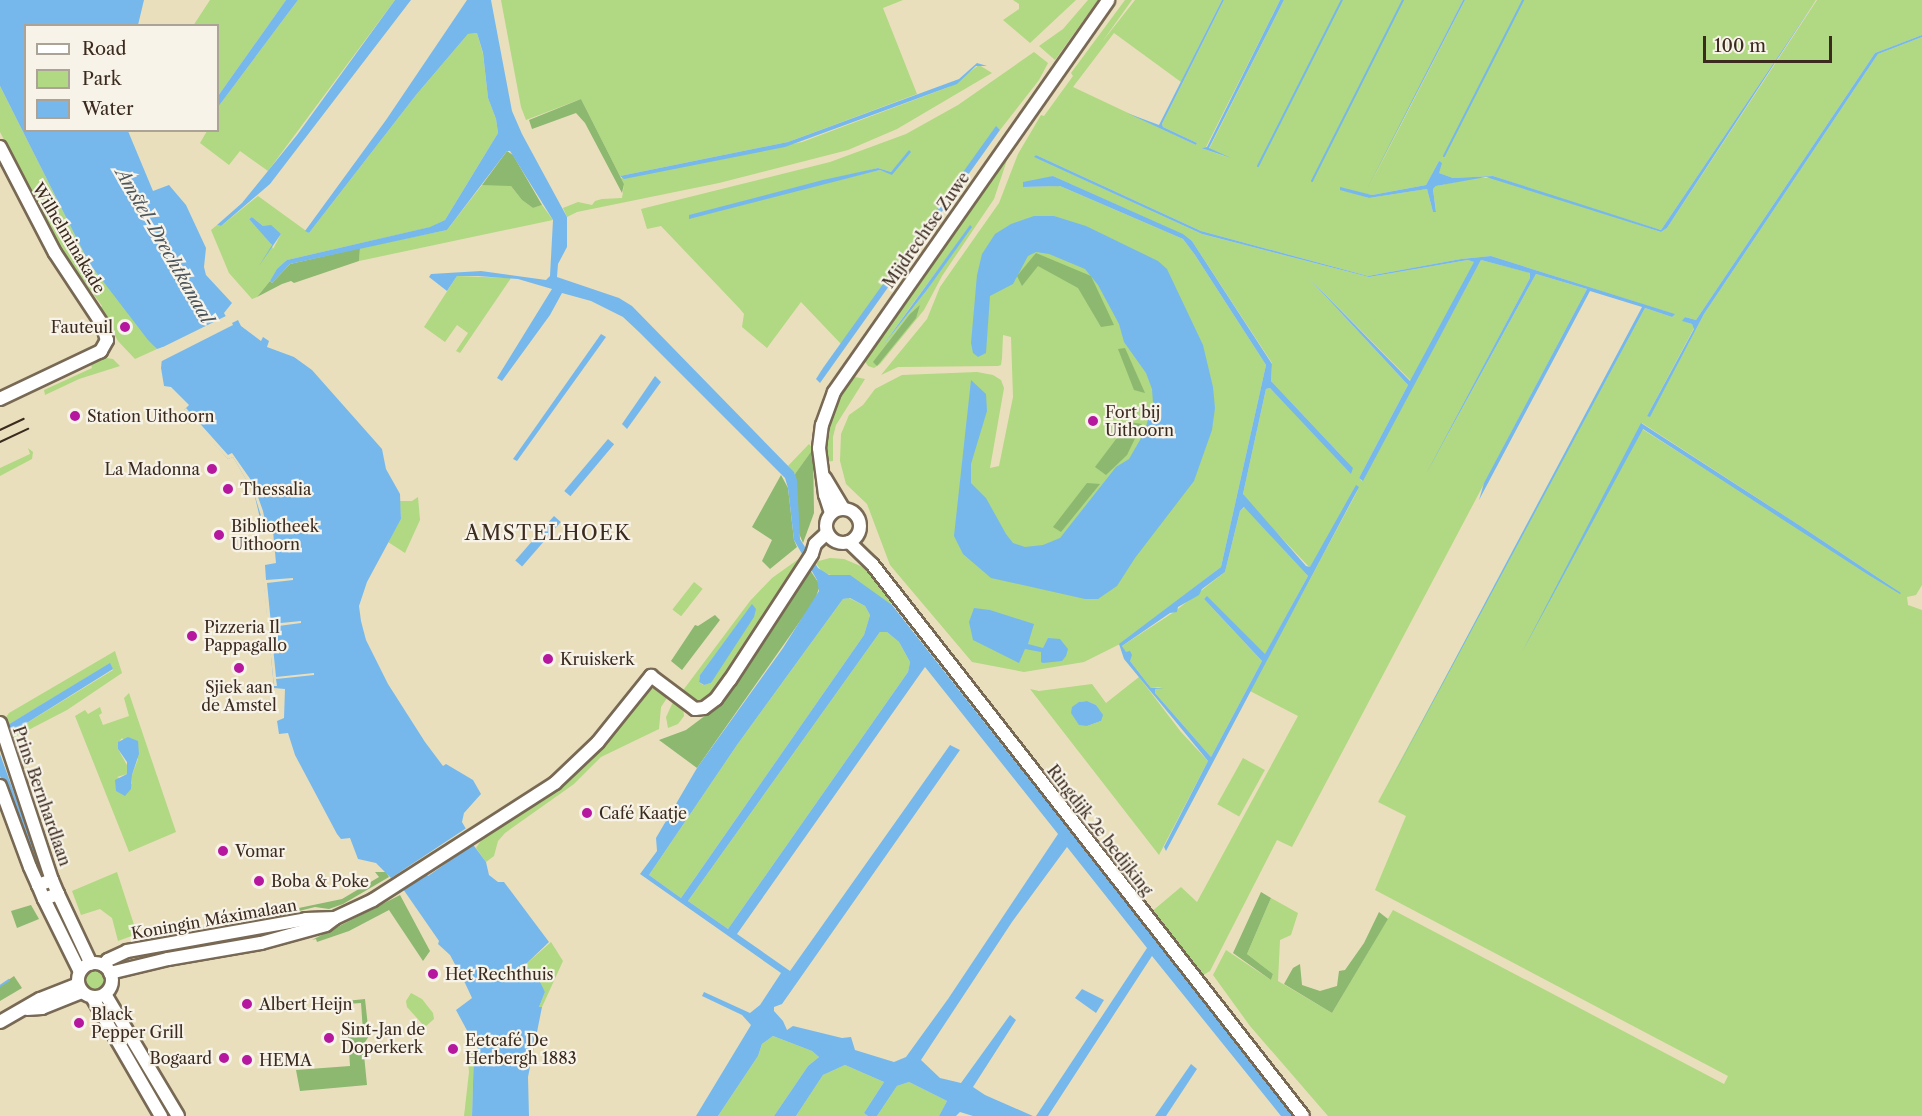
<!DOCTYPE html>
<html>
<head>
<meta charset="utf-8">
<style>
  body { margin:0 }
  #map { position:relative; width:1922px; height:1116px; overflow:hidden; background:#e9dfbc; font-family:"Libre Caslon Text",serif }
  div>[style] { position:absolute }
  .green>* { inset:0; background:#b1d882; transform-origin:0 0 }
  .round { border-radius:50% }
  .forest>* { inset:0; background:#8cb870 }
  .water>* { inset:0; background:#77b8ec; transform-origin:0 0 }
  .pier>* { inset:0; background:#e9dfbc }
  .stream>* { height:2px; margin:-1px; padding:0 1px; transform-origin:1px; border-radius:1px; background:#77b8ec }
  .roads { filter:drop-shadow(2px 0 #786955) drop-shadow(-2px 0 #786955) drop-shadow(0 2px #786955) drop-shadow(0 -2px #786955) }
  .minor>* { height:12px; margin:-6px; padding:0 6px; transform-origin:6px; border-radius:6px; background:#fff }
  .minor>.ring { margin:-6px; padding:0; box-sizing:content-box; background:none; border:12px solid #fff; border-radius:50% }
  .tram>* { height:1.5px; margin:-0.75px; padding:0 0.75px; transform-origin:0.75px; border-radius:0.75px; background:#3b2a1e }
  .dots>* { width:16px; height:16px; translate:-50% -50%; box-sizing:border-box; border:3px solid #f7f3e8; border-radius:50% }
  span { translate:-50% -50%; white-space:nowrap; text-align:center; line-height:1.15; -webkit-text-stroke:4.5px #f7f3e8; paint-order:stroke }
  .street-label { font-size:16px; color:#3b2a1e }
  .poi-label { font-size:16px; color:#3b2a1e }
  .right { translate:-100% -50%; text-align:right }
  .left { translate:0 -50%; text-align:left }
  .water-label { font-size:18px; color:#4d555c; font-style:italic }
  .quarter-label { font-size:20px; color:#3b2a1e; letter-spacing:1.5px }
  .legend { position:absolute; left:24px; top:24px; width:195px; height:108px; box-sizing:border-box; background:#f7f3e8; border:2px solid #aca397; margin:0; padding:8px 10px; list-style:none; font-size:18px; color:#3b2a1e }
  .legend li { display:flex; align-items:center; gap:12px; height:30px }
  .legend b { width:30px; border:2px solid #aca397 }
  .scale { position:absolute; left:1703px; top:36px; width:129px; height:27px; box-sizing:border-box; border:3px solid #3b2a1e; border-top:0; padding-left:8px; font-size:18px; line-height:21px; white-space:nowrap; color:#3b2a1e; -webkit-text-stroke:4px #f7f3e8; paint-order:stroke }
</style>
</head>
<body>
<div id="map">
  <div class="green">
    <div style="clip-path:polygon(210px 0,286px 0,218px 96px,218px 26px,193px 26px)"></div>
    <div style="clip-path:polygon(298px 0,395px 0,268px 171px,240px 151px,229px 165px,200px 143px,207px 131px,218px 130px,218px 107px)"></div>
    <div style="clip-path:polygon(501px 0,903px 0,883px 8px,917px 94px,788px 142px,620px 176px,581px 99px,526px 120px,521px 107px)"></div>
    <div style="clip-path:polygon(1013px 0,1076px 0,1030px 43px,1003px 20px,1019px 9px,1019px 4px)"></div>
    <div style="clip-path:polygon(1088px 0,1098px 0,1055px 60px,1039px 46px,1063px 29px)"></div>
    <div style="clip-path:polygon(evenodd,1125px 0,1132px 0,1102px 42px,1135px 0,1222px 0,1181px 82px,1114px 33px,1073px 87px,1196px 145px,1197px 143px,1163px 127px,1162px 124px,1224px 0,1280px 0,1206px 147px,1201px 148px,1230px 158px,1209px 149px,1284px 0,1463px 0,1368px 189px,1465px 0,1816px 0,1661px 230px,1545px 194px,1661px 232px,1667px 228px,1817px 0,1922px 0,1922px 35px,1875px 53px,1696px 320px,1685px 317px,1683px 321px,1692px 324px,1694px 328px,1647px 416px,1650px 416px,1704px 314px,1878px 54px,1922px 37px,1922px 585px,1916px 595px,1907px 597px,1908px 605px,1922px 610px,1922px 1116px,1328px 1116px,1250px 1026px,1213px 975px,1226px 950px,1271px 980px,1273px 974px,1247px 954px,1271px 898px,1298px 913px,1291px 935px,1280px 940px,1278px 981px,1332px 1013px,1393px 910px,1724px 1084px,1728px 1076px,1375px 890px,1406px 816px,1378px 802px,1645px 308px,1672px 317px,1674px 314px,1491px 256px,1461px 259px,1368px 276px,1201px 231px,1036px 155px,1035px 157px,1202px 234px,1369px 277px,1468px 260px,1475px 262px,1411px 381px,1304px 273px,1408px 385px,1359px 478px,1362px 481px,1481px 260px,1531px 273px,1530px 278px,1436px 456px,1536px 274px,1587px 289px,1292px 847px,1277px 840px,1210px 971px,1200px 977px,1150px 913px,1181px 887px,1197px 902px,1298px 716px,1250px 691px,1359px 488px,1310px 568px,1245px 499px,1243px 494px,1266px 389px,1270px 388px,1353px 468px,1271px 381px,1272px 363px,1192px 241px,1182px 234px,1053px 176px,1023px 187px,1060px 186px,1183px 239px,1195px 255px,1266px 365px,1221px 567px,1122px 643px,1084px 662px,1024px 672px,972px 662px,890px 565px,867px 504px,846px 484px,840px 461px,841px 434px,849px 415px,863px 405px,875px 389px,902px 375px,977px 372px,993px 375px,1001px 380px,1004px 388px,990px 468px,999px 466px,1013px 397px,1011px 337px,1003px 335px,1002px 358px,1001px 365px,998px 366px,898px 367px,881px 375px,927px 319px,940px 287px,999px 203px,1018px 154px,1041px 115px,1044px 116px,1073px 76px,1071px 73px,1125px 0,1439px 161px,1439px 173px,1453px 178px,1493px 176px,1545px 193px,1495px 178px,1475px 178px,1436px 186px,1433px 189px,1436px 211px,1433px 212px,1427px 189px,1369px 198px,1340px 189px,1372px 195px,1426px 185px,1439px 161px,1125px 0,1642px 423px,1802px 527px,1901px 593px,1642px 429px,1566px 569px,1642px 423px)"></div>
    <div style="clip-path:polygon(evenodd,477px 33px,483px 54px,488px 98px,496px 119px,498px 133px,445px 220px,431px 227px,287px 260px,257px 297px,252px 299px,229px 273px,211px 230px,217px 225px,221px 226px,258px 196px,309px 233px,416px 95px,468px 34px,477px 33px,252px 217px,263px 226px,281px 234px,273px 249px,271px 243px,249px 219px,252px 217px)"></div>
    <div style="clip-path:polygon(evenodd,1034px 52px,1048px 63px,1039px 80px,1000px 130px,996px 127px,842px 345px,801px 302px,767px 348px,742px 327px,744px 314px,740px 309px,661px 226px,647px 229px,641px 209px,830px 162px,906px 134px,958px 105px,1034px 52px,899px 165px,892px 174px,880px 170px,689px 216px,878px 168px,891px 172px,899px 165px)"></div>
    <div style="clip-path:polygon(979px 65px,992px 73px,897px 129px,848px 150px,719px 183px,577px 212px,567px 217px,563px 208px,578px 202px,592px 205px,595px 201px,602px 199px,622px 198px,624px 184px,621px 178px,802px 142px,949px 87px)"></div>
    <div style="clip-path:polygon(0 86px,89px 263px,157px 349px,135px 359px,118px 341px,100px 308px,102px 306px,60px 248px,0 132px)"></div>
    <div style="clip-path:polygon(evenodd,1009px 154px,994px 199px,942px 276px,924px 310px,880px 364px,874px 368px,868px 366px,863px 358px,1009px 154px,970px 226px,927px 290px,881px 348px,911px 306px,970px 226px)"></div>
    <div style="clip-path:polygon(506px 184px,511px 186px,522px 200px,533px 208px,542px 205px,553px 220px,359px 261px,360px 248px,447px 230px,482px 185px)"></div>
    <div style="clip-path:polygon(457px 276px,511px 278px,460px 353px,456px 351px,468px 333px,457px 325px,445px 342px,424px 327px)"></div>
    <div style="clip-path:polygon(106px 358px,113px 359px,120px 366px,79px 379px,45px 395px,44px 390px,92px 368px,91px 365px)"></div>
    <div style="clip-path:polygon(855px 377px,865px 379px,836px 425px,833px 437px,833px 461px,826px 462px,827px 425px,838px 395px,846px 383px)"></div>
    <div style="clip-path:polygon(809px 444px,813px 449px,795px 474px,788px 466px)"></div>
    <div style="clip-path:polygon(28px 448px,33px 452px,32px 459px,0 476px,0 468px,30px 454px)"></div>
    <div style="clip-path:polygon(418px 497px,420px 520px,405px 553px,388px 542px,401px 519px,400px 501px,412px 501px)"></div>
    <div style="clip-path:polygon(1245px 507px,1308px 576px,1265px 655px,1207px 597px,1204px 599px,1262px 661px,1211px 757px,1155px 693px,1155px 689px,1162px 687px,1151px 688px,1130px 661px,1122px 646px,1174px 612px,1225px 572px,1240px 511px)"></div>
    <div style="clip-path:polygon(evenodd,800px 558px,768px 607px,771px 610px,726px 679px,706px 702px,695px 700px,681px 693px,750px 601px,772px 578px,800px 558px,753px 604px,711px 683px,703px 685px,699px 682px,700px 675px,753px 604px)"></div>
    <div style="clip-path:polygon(830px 558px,844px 559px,870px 570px,886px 590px,892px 605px,835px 576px,823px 573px,815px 562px)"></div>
    <div style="left:694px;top:582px;width:11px;height:35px;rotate:38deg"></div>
    <div style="clip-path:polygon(849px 598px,865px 606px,870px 615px,864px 635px,681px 898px,649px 875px,737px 745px,843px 599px)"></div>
    <div style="clip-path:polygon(880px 632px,887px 632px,899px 642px,910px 662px,908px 672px,728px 929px,688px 901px)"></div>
    <div style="clip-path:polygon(115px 651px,122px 673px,67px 710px,11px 739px,9px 734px,113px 670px,110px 664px,6px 726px,4px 720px,9px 713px)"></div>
    <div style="clip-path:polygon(evenodd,1139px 677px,1181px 732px,1208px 761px,1159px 855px,1030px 689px,1039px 691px,1092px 684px,1106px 703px,1139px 677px,1087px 701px,1096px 705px,1101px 721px,1087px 726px,1079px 702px,1087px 701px)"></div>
    <div style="clip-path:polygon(650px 688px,663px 690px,669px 695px,661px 707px,659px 729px,601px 757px,574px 784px,505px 833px,498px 841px,494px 856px,486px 862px,476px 848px,482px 839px,562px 782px,642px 694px)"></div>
    <div style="clip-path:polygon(evenodd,129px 693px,176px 832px,129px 852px,75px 716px,85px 710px,88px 714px,100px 707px,102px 713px,99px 715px,103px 725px,129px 716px,124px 698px,129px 693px,122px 738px,138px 759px,132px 775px,132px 784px,117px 777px,127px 774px,128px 767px,118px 749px,118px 743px,122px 738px)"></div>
    <div style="clip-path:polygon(674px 700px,683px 708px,684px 716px,678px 724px,668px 728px,666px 717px)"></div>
    <div style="left:1243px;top:758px;width:25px;height:53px;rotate:29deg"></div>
    <div style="clip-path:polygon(117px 872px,137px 934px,118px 941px,112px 918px,100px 909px,81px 915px,72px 891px)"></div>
    <div style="clip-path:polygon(551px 942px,563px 961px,542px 1007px,539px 1007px,545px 992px,525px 965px)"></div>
    <div class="round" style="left:84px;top:969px;width:22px;height:22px"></div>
    <div style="clip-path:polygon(411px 993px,422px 999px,433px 1013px,434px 1019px,425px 1027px,407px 1007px,406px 1001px)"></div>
    <div style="clip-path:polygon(773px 1036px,812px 1051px,819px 1057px,808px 1066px,774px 1116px,718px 1116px,758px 1056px,762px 1044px)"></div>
    <div style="clip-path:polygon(467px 1049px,474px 1050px,472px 1116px,464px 1116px,469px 1072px)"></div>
    <div style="clip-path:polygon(845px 1065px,884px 1082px,864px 1113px,868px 1116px,796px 1116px,823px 1075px)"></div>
    <div style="clip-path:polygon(909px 1082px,947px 1101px,939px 1116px,877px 1116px,897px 1086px)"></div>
  </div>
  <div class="forest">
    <div style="clip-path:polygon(581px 99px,624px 184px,622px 193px,585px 123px,576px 113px,532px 129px,529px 120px)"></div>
    <div style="clip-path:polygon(507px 151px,513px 155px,542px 205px,533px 208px,522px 200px,511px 186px,482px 185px)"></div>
    <div style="clip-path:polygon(360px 248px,359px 261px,294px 283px,291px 281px,282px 284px,257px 297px,270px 281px,272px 283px,290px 264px)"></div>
    <div style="clip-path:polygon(1036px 253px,1091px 276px,1114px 325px,1101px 327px,1078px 288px,1038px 266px,1022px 286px,1017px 276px)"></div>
    <div style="clip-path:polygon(920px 305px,916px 318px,877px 366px,873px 362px,910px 314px)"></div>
    <div style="clip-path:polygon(1125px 348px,1145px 393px,1134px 390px,1118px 349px)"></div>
    <div style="clip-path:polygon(1129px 422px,1142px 424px,1127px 455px,1106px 475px,1095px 467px)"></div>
    <div style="clip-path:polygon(813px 449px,814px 513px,803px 543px,798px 531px,795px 474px)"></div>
    <div style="clip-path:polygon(781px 475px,788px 488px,794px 540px,797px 547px,770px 569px,762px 561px,772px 540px,752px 527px)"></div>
    <div style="clip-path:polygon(1087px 483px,1100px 484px,1061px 532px,1053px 527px)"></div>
    <div style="clip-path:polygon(808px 567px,820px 585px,815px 600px,697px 768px,659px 740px,686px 730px,710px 712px,723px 698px,745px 668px)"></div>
    <div style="clip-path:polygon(715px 615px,720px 620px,682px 670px,671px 661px,695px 625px,698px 626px)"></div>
    <div style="clip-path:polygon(375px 872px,386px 872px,389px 877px,343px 904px,329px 909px,315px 907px,295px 912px,294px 909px,342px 899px,379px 877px)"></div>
    <div style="clip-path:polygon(1261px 892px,1271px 898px,1247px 954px,1273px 974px,1271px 980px,1233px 953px)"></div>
    <div style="clip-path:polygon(400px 895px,430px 951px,423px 961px,389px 910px,349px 931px,317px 942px,316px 939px,312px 940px)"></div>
    <div style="clip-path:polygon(31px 905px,39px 919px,17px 928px,11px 911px)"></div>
    <div style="clip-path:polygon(1379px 912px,1388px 919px,1332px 1013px,1284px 984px,1293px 968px,1300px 964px,1302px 985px,1320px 991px,1337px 986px,1339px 971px,1345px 970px,1364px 943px)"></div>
    <div style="clip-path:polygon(14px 976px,22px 988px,0 1001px,0 986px)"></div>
    <div style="clip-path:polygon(365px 999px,369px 1036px,363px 1045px,367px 1085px,300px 1091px,296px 1070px,350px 1066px,348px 1033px,363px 1032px,361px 1003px,347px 1004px,346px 1001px)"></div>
  </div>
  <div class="water">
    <div style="clip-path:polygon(0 0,144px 0,138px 25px,26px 26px,26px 130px,128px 131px,153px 191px,169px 185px,186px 205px,206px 248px,204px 267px,206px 275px,232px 303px,224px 313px,230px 324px,238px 320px,241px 326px,261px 341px,263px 337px,269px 341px,267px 347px,294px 357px,312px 370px,382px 449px,386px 469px,400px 494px,401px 519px,367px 582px,359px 606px,361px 621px,366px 640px,388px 684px,425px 742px,443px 766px,446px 764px,473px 780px,481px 794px,464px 813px,462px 822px,466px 829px,463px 831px,486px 862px,489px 875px,498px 882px,504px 882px,549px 942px,525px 965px,537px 976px,545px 992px,539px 1007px,542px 1007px,528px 1077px,529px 1116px,472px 1116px,474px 1050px,478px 1050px,475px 1035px,470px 1036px,456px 1010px,472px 998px,465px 983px,450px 955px,438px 944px,439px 941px,394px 876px,391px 878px,376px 863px,358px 859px,350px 838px,341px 839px,337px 834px,295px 755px,288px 733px,279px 734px,277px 721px,284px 718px,285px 689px,274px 688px,262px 562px,273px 560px,270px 535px,264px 535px,254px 493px,233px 457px,228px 459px,184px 410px,189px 405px,171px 387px,164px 386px,161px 368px,163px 347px,157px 349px,148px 340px,89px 263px,0 86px)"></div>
    <div style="clip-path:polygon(286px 0,298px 0,218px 107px,218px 96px)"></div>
    <div style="clip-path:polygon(395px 0,411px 0,270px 184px,221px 226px,217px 225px,242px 203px,297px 135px)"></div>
    <div style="clip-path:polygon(evenodd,467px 0,491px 0,512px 111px,522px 134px,567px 217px,567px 247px,558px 264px,557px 277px,619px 298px,632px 306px,794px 472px,797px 480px,800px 539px,818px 568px,829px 575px,850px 575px,892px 605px,1294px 1116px,1281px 1116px,1152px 956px,1048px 1116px,1036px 1116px,1147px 948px,1067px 847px,1012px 922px,921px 1060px,940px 1078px,961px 1083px,1010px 1015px,1016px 1020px,973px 1087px,985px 1095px,1033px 1116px,973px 1116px,960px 1112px,956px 1116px,939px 1116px,947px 1101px,909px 1082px,897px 1086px,877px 1116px,868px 1116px,864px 1113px,884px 1082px,845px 1065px,823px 1075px,796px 1116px,774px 1116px,808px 1066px,819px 1057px,812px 1051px,773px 1036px,762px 1044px,758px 1056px,718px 1116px,696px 1116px,751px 1025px,742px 1015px,702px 996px,704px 992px,750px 1013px,760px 1005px,781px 973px,640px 874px,657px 851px,656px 838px,697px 768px,783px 648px,819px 591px,817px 580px,794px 540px,788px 488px,785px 478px,639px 332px,623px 317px,591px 301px,562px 293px,550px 315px,502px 381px,497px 378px,552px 289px,518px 279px,478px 276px,457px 276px,447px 291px,429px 277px,431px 274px,481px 271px,546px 280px,550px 276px,553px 220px,510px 151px,507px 151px,447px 230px,290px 264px,272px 283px,270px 281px,277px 269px,287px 260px,430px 227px,445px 220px,498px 133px,496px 119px,488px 98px,483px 53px,477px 33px,468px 34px,416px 95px,309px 233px,305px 231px,386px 120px,467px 0,850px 598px,865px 606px,870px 615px,864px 635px,681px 898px,649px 875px,737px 745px,843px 599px,850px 598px,467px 0,880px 632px,887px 632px,899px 642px,910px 662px,908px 672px,728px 929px,688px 901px,880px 632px,467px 0,925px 667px,1058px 834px,948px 999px,906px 1057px,894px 1062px,855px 1050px,851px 1037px,842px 1038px,793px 1026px,787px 1030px,783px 1021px,774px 1011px,774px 1007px,782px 1004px,960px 750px,950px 745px,790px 971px,737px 934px,925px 667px)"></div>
    <div style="clip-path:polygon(1222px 0,1224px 0,1162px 124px,1163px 127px,1197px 143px,1196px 145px,1127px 113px,1159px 125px)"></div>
    <div style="clip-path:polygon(1280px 0,1284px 0,1209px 148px,1231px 158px,1201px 148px,1207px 147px)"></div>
    <div style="clip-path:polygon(1463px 0,1465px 0,1367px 189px)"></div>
    <div style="clip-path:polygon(1816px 0,1667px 228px,1661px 232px,1486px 177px,1436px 186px,1433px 189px,1436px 212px,1433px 212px,1427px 189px,1369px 198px,1340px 190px,1340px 187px,1372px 195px,1426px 185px,1439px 161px,1442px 163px,1439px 173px,1453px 178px,1493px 176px,1661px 230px)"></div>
    <div style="clip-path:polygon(1922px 35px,1922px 37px,1878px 54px,1704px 314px,1650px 417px,1647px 416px,1694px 329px,1692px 324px,1682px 321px,1685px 317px,1696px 320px,1875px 53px)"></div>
    <div style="clip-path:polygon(977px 63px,987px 66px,976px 66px,957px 84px,785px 147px,624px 179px,620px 176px,788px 142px,959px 79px)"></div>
    <div style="clip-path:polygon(996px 126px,1000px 130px,820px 383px,816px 379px,823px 368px)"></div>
    <div style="clip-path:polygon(909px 150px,911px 152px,892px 175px,880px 170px,689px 219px,689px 215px,823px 180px,878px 168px,891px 172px)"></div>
    <div style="clip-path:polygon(1036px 155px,1201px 231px,1368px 276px,1461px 259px,1491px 256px,1675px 314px,1672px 317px,1645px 308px,1383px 795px,1642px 307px,1590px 291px,1479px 500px,1484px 483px,1587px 289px,1536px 274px,1426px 474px,1530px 278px,1530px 273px,1481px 260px,1363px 481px,1359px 478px,1408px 385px,1304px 273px,1410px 381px,1474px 262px,1468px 260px,1369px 277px,1202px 234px,1034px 157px)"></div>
    <div style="clip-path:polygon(evenodd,1053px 176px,1183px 234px,1192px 241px,1272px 364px,1271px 381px,1353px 468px,1351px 474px,1270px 388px,1266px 389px,1243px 494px,1306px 566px,1310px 567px,1356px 485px,1359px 487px,1166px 851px,1164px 847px,1208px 761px,1124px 659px,1119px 644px,1221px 567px,1266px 365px,1195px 255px,1183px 239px,1060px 186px,1023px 187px,1023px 182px,1053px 176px,1244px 507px,1308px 576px,1265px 654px,1207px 596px,1204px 599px,1262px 661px,1211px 757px,1155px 693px,1155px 689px,1164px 688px,1151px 688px,1130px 661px,1132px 655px,1130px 651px,1126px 652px,1122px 646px,1170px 613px,1177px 612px,1178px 607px,1199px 595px,1202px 589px,1225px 572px,1240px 511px,1244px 507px)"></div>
    <div style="clip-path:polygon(1034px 216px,1054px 216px,1086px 226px,1158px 261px,1167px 269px,1203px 345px,1213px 387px,1215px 408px,1212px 430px,1194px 481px,1135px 558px,1117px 586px,1098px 599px,1085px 599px,991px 578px,963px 554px,954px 536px,971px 380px,986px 394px,987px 411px,971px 464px,971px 483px,986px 498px,1006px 534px,1013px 543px,1025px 547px,1043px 545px,1060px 538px,1116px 467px,1129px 459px,1144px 433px,1153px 403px,1152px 389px,1146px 373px,1124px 342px,1119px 324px,1098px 285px,1085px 269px,1049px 254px,1036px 252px,1028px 256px,1013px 284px,990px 296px,986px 353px,978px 357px,973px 353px,971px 343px,977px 275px,982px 254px,995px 234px,1011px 224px)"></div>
    <div style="clip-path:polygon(252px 217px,263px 226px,271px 225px,281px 234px,259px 266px,272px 245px,249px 219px)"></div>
    <div style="clip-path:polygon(970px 225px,972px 227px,927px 290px,881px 348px)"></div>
    <div style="clip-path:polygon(601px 334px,606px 337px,517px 461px,513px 459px)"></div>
    <div style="clip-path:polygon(655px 376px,661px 382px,627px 429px,622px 424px)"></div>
    <div style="clip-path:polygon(1641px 423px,1802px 527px,1901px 593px,1900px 594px,1867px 574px,1643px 429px,1521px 654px)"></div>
    <div style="left:608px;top:439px;width:8px;height:68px;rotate:40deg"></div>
    <div style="left:554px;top:516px;width:9px;height:59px;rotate:41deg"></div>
    <div style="clip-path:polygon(752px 604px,756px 609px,754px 617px,711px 683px,704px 685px,699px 682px,700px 675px)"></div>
    <div style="clip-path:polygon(974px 608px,990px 610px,1034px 624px,1028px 644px,1043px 648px,1048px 638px,1060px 639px,1068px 649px,1066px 656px,1062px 661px,1043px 663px,1041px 662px,1041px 652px,1025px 649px,1019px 663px,973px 640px,969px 622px)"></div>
    <div style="clip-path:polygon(110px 663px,113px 669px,9px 734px,6px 726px)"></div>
    <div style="clip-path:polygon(1087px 701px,1096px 705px,1103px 715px,1101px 721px,1087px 726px,1079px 725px,1071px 713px,1072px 707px,1079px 702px)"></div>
    <div style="clip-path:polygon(128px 737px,138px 741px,139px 754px,132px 775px,131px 789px,125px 796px,116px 791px,115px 780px,127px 774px,127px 762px,118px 749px,118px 742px)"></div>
    <div style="clip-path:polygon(0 754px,40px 865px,33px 867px,0 776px)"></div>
    <div style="clip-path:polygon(1082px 989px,1104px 1000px,1096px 1013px,1075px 998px)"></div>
    <div style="clip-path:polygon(1191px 1064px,1197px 1069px,1166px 1116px,1155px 1116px)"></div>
  </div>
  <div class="pier">
    <div style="clip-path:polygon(228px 315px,233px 325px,160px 362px,161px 348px)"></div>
    <div style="clip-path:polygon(186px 408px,228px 455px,232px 453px,253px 483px,263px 511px,267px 531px,273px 531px,276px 563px,265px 565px,266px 580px,293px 578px,293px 580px,267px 583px,271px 624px,301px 621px,301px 623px,271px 627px,276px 677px,314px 673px,314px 675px,276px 679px,277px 686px,274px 686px,261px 559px,269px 558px,267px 538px,261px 536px,264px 535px,262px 519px,254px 493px,233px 457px,228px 459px,183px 411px)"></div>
    <div style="clip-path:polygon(468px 827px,467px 832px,475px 843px,428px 876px,426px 874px,403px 890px,394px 876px)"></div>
  </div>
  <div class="stream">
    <div style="left:1444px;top:156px;width:175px;rotate:-63.1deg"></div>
    <div style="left:1258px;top:166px;width:186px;rotate:-63.2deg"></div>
    <div style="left:1312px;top:181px;width:203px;rotate:-63.3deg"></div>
    <div style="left:0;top:986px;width:11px;rotate:-34deg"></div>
  </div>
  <div class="roads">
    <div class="minor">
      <div style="left:0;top:147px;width:119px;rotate:62.6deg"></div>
      <div style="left:55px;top:253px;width:85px;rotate:56.5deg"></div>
      <div style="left:102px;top:324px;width:17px;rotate:73deg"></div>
      <div style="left:107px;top:340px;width:13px;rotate:119deg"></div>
      <div style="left:101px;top:351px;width:112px;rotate:154.6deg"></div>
      <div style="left:825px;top:478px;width:35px;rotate:59deg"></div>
      <div class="ring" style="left:826px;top:509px;width:22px;height:22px"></div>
      <div style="left:831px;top:513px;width:19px;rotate:-108deg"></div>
      <div style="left:825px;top:495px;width:47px;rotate:-97.3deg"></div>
      <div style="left:819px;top:448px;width:23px;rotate:-83deg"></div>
      <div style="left:822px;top:425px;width:35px;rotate:-70deg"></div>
      <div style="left:834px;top:392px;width:478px;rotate:-55deg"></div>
      <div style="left:849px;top:542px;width:32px;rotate:44deg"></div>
      <div style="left:872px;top:564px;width:700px;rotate:52.02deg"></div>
      <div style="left:0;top:723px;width:165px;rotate:71.7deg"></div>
      <div style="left:0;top:786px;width:86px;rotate:69.7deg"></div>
      <div style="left:30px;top:867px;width:20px;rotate:66deg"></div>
      <div style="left:38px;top:885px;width:15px;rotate:67deg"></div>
      <div style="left:44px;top:899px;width:15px;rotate:-20deg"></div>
      <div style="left:58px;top:894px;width:15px;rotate:-113deg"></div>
      <div style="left:52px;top:880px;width:15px;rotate:160deg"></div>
      <div style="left:58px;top:894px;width:77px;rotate:64.8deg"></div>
      <div style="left:44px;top:899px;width:81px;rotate:63.7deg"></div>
      <div class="ring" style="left:78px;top:963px;width:22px;height:22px"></div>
      <div style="left:103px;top:965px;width:7px;rotate:-45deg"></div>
      <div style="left:108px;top:960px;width:21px;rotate:-25deg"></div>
      <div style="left:127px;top:951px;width:182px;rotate:-10.1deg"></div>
      <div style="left:306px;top:919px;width:29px;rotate:-2deg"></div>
      <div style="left:335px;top:918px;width:42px;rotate:-25.3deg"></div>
      <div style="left:373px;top:900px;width:216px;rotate:-32.7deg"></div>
      <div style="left:555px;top:783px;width:59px;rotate:-43.6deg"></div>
      <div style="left:598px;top:742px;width:85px;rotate:-51.2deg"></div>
      <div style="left:651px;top:676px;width:55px;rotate:36.9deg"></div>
      <div style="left:695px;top:709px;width:9px;rotate:-6deg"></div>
      <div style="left:704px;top:708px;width:15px;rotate:-37deg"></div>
      <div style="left:716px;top:699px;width:24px;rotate:-54deg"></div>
      <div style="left:730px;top:680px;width:150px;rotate:-56.9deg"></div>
      <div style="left:812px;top:554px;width:10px;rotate:-73deg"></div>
      <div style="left:815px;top:544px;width:16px;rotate:-43deg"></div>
      <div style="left:110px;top:973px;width:60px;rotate:-13.6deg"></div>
      <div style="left:168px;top:959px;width:94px;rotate:-9.8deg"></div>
      <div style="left:261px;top:943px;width:67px;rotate:-15.5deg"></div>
      <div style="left:326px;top:925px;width:10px;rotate:-37deg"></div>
      <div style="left:105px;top:994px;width:142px;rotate:59.1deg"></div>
      <div style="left:92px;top:997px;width:138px;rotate:59.9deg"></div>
      <div style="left:27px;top:1009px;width:15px;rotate:-4deg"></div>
      <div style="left:42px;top:1008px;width:43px;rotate:-21.8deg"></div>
      <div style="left:0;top:1022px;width:46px;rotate:-29.9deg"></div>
      <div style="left:40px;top:999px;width:41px;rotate:-21.5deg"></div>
    </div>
  </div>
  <div class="tram">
    <div style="left:0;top:430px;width:26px;rotate:-25deg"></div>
    <div style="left:0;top:442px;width:31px;rotate:-25deg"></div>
  </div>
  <div class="dots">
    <div style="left:125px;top:327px;background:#b5179e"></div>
    <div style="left:75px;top:416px;background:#b5179e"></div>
    <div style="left:1093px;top:421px;background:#b5179e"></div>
    <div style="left:212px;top:469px;background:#b5179e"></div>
    <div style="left:228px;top:489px;background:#b5179e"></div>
    <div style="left:219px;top:535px;background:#b5179e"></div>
    <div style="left:192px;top:636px;background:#b5179e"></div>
    <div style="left:548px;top:659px;background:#b5179e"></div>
    <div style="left:239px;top:668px;background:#b5179e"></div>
    <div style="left:587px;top:813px;background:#b5179e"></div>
    <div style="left:223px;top:851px;background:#b5179e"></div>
    <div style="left:259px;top:881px;background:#b5179e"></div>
    <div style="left:433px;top:974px;background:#b5179e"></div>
    <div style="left:247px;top:1004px;background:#b5179e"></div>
    <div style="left:79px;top:1023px;background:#b5179e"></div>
    <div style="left:329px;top:1038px;background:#b5179e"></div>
    <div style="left:453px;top:1049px;background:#b5179e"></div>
    <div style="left:224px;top:1058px;background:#b5179e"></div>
    <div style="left:247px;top:1060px;background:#b5179e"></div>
  </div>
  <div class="street-label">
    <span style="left:926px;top:230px;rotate:-55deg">Mijdrechtse Zuwe</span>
    <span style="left:69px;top:238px;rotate:59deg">Wilhelminakade</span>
    <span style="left:42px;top:796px;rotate:71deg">Prins Bernhardlaan</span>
    <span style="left:1100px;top:830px;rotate:52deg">Ringdijk 2e bedijking</span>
    <span style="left:214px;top:919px;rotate:-10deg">Koningin Máximalaan</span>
  </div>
  <div class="poi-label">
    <span class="right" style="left:113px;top:327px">Fauteuil</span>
    <span class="left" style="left:1105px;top:421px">Fort bij<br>Uithoorn</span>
    <span class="left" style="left:87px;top:416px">Station Uithoorn</span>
    <span class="right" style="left:200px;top:469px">La Madonna</span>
    <span class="left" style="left:240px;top:489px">Thessalia</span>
    <span class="left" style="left:231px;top:535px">Bibliotheek<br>Uithoorn</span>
    <span class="left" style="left:204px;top:636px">Pizzeria Il<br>Pappagallo</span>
    <span class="left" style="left:560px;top:659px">Kruiskerk</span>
    <span style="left:239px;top:696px">Sjiek aan<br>de Amstel</span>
    <span class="left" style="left:599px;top:813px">Café Kaatje</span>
    <span class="left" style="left:235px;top:851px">Vomar</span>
    <span class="left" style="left:271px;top:881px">Boba &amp; Poke</span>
    <span class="left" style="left:445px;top:974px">Het Rechthuis</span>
    <span class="left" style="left:259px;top:1004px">Albert Heijn</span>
    <span class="left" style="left:91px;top:1023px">Black<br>Pepper Grill</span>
    <span class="left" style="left:341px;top:1038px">Sint-Jan de<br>Doperkerk</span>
    <span class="left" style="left:465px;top:1049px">Eetcafé De<br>Herbergh 1883</span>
    <span class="right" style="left:212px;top:1058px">Bogaard</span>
    <span class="left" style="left:259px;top:1060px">HEMA</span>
  </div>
  <div class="water-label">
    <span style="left:164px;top:246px;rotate:60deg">Amstel-Drechtkanaal</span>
  </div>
  <div class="quarter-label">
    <span style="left:548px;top:533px">AMSTELHOEK</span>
  </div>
  <ul class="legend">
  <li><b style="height:8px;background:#fff"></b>Road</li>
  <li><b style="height:16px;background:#b1d882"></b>Park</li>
  <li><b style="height:16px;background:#77b8ec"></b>Water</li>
  </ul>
  <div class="scale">100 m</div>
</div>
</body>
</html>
